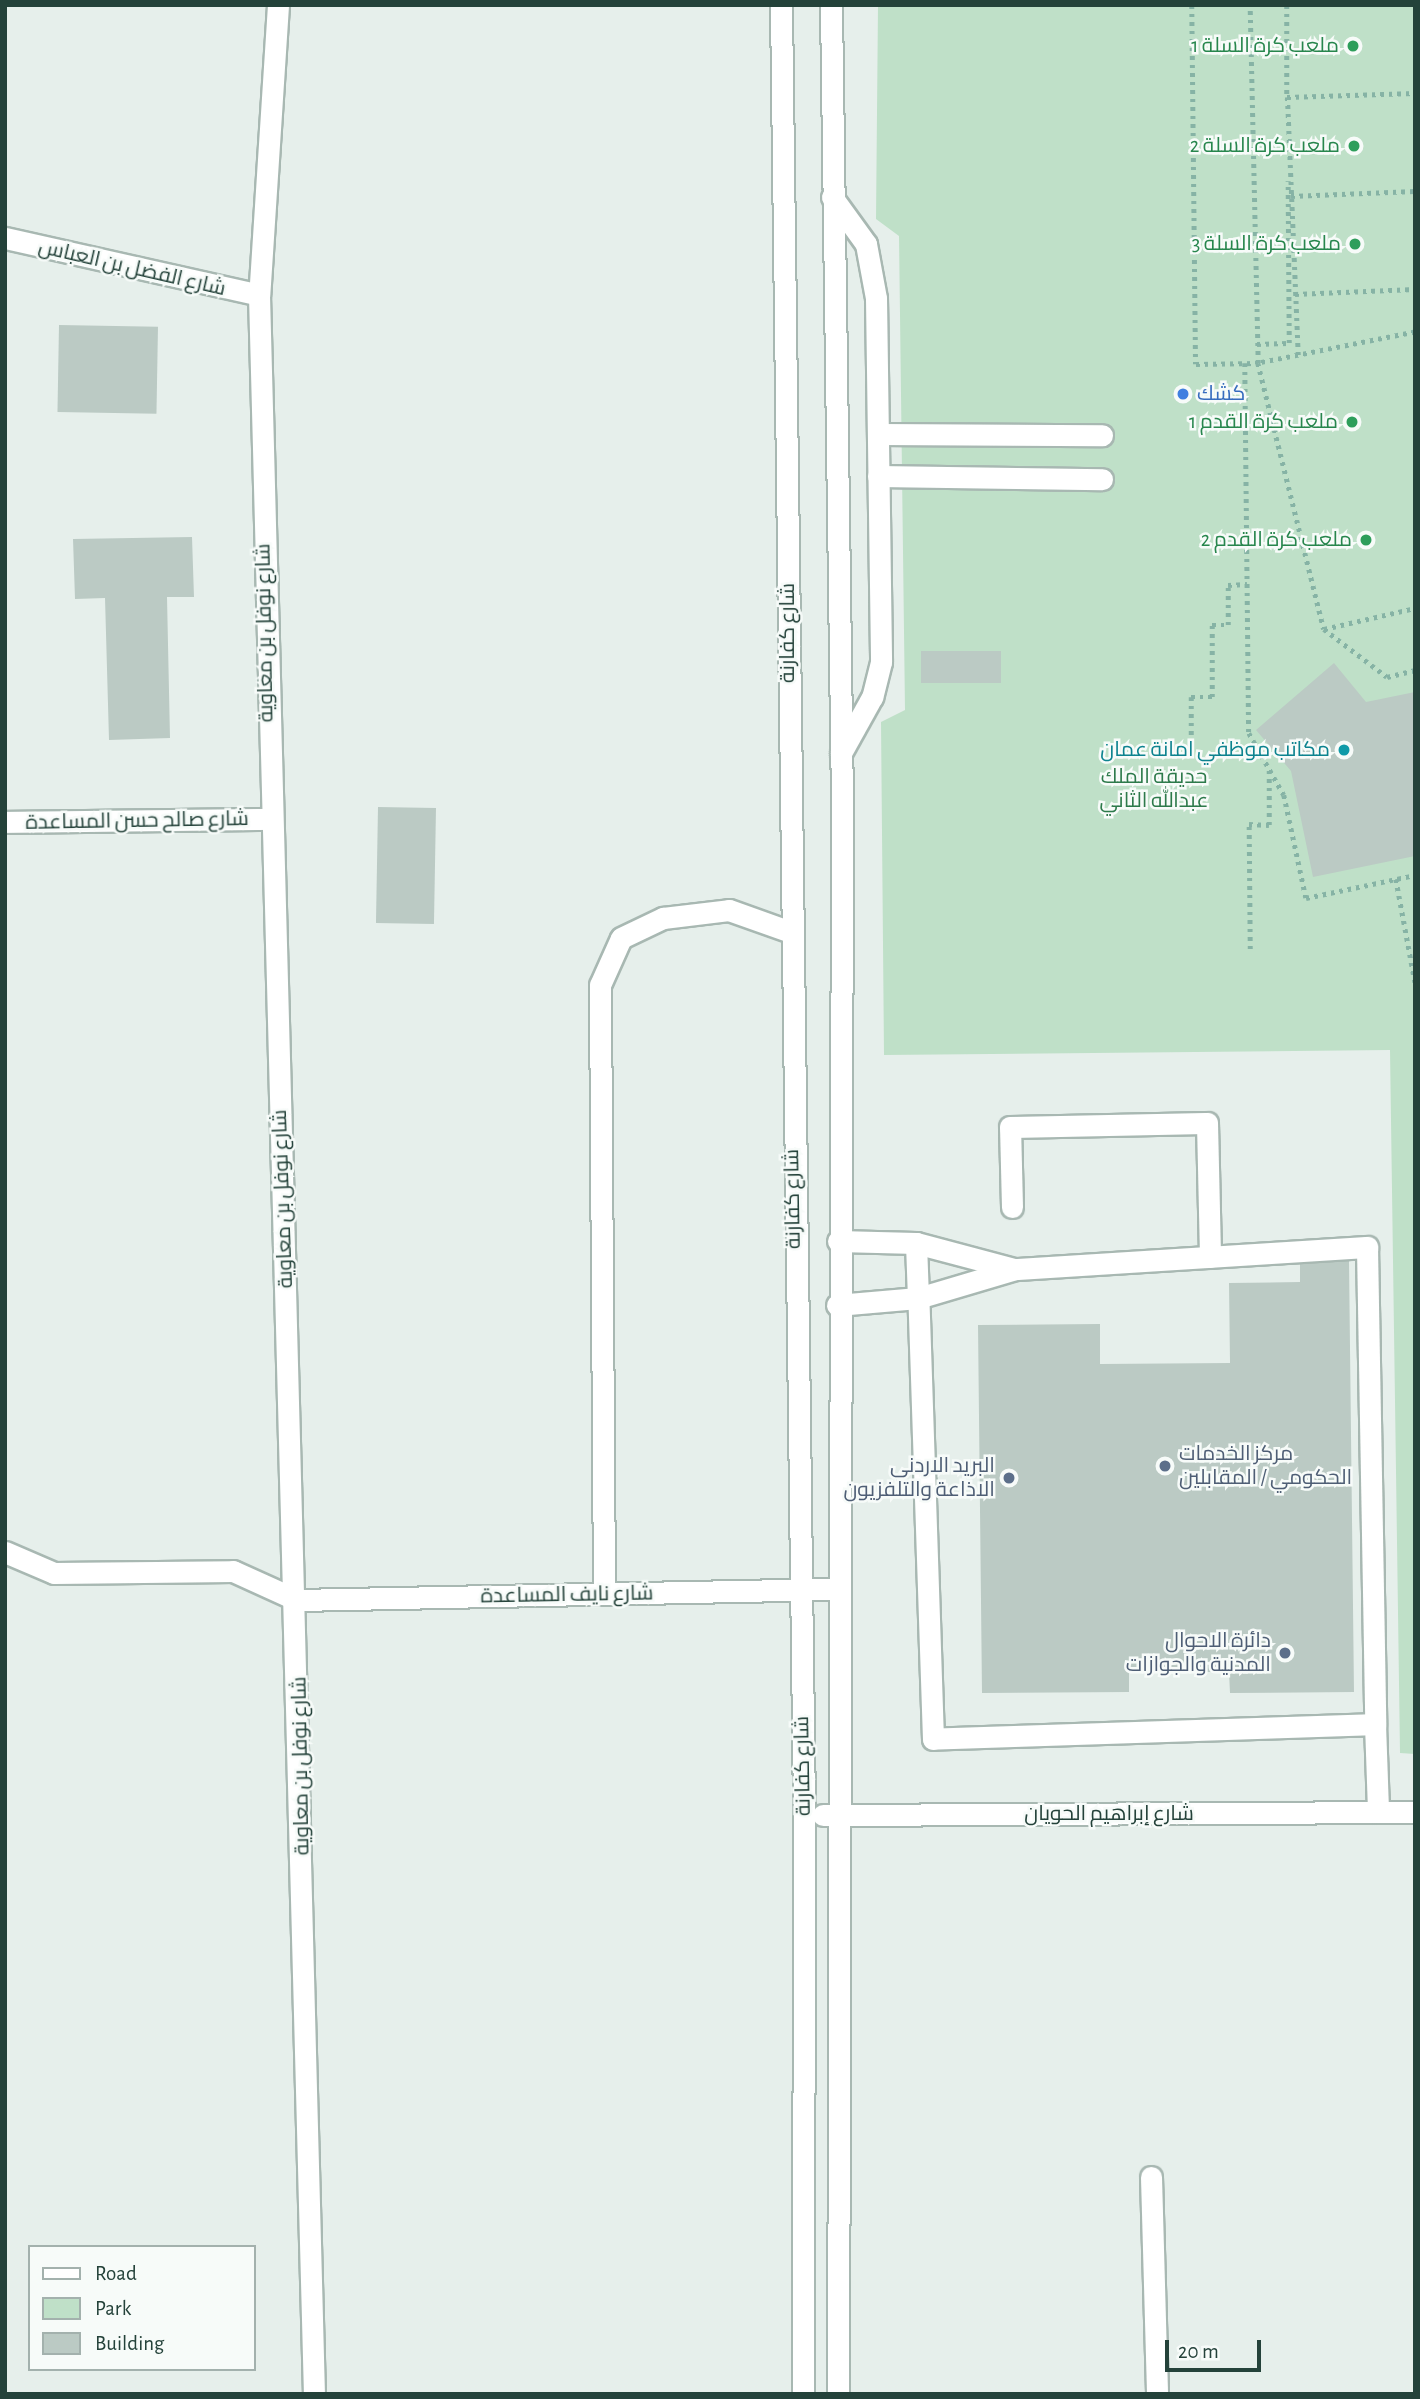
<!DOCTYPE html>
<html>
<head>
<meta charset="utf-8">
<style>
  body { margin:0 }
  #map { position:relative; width:1420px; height:2399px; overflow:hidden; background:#e6efeb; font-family:"Alegreya Sans",Cairo,sans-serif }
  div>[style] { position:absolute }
  .green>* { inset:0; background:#bfe0c8 }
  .building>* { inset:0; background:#bbcac4; transform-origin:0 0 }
  .path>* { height:4.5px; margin-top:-2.25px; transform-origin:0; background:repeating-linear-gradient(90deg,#86b3a5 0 3.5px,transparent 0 8.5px) }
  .roads { filter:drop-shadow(2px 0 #a8b8b2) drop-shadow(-2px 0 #a8b8b2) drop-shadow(0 2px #a8b8b2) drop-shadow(0 -2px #a8b8b2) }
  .minor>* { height:21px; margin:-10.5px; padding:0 10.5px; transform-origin:10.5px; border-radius:10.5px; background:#fff }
  .dots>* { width:19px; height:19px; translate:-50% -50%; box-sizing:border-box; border:4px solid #f7fbf9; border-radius:50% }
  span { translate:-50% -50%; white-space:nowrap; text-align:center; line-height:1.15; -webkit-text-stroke:5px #f7fbf9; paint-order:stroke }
  .leisure-label { font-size:21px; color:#27864d }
  .right { translate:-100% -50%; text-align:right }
  .street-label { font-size:21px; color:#24423a }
  .shop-label { font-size:21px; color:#366cbe }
  .left { translate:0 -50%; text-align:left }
  .culture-label { font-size:21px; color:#0d838f }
  .park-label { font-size:21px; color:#2d7a4b }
  .service-label { font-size:21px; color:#4e5e75 }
  .frame { position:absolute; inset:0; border:7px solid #24423a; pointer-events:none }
  .legend { position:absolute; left:28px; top:2245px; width:228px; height:126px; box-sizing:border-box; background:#f7fbf9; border:2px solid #a3b1ad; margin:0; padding:9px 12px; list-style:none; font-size:21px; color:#24423a }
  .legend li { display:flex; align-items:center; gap:14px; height:35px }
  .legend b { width:35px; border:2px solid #a3b1ad }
  .scale { position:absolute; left:1165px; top:2340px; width:96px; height:32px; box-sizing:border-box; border:4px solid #24423a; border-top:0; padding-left:9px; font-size:21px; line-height:24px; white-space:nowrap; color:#24423a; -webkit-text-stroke:5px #f7fbf9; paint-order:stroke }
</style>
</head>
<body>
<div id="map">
  <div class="green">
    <div style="clip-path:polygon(878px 5px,1415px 5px,1415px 1754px,1400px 1753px,1390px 1050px,884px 1055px,881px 722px,905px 710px,899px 236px,876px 219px)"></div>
  </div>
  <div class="building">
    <div style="left:59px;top:325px;width:99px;height:87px;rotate:1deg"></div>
    <div style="clip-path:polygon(192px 537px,194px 597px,167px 597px,170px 738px,109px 740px,105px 598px,75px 599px,73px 539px)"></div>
    <div style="left:921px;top:651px;width:80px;height:32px"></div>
    <div style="clip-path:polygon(1334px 663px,1366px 702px,1415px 692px,1415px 856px,1313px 877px,1291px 771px,1256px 730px)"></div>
    <div style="left:378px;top:807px;width:58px;height:116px;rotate:1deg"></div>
    <div style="clip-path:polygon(1349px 1261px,1354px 1692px,1230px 1693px,1229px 1672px,1129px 1672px,1129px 1692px,982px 1693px,978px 1325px,1100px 1324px,1100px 1364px,1230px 1363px,1229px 1283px,1300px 1282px,1300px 1264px)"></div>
  </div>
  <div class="path">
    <div style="left:1192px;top:5px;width:359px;rotate:89.4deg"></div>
    <div style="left:1196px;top:364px;width:62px;rotate:-0.9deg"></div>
    <div style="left:1258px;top:363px;width:358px;rotate:-91.3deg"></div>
    <div style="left:1287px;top:5px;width:94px;rotate:90deg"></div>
    <div style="left:1291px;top:196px;width:124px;rotate:-2.3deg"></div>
    <div style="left:1295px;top:294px;width:120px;rotate:-2.4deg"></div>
    <div style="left:1415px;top:332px;width:160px;rotate:168.8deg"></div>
    <div style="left:1258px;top:363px;width:274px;rotate:76.1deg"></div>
    <div style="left:1324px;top:629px;width:79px;rotate:37.3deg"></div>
    <div style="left:1387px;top:677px;width:29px;rotate:-14deg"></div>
    <div style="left:1257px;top:344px;width:32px;rotate:-2deg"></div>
    <div style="left:1289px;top:343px;width:162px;rotate:-90.4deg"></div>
    <div style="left:1298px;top:355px;width:258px;rotate:-92.4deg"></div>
    <div style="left:1287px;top:97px;width:128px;rotate:-1.8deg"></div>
    <div style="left:1245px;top:363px;width:370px;rotate:89.4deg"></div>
    <div style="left:1249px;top:733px;width:71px;rotate:60.6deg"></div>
    <div style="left:1284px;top:795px;width:105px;rotate:77.9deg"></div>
    <div style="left:1306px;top:898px;width:111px;rotate:-11.9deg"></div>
    <div style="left:1324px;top:629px;width:93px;rotate:-13deg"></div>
    <div style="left:1191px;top:743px;width:46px;rotate:-90deg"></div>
    <div style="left:1191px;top:697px;width:21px"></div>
    <div style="left:1212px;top:697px;width:72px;rotate:-90deg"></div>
    <div style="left:1212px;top:625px;width:16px"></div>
    <div style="left:1228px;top:625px;width:40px;rotate:-90deg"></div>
    <div style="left:1228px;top:585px;width:19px;rotate:-3deg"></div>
    <div style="left:1396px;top:879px;width:105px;rotate:79.5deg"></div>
    <div style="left:1250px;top:949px;width:125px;rotate:-90.5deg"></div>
    <div style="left:1249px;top:824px;width:20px;rotate:3deg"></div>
    <div style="left:1269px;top:825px;width:55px;rotate:-90deg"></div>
  </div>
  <div class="roads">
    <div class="minor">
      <div style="left:278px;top:5px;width:291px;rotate:93.7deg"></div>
      <div style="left:259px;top:295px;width:2100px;rotate:88.5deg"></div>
      <div style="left:781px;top:5px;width:1810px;rotate:89.27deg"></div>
      <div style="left:804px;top:1815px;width:579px;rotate:90.1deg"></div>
      <div style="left:831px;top:5px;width:793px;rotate:89.21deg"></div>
      <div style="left:842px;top:798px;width:1596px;rotate:90.14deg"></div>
      <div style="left:832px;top:197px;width:58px;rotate:54.1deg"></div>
      <div style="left:866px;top:244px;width:55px;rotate:79.5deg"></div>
      <div style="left:876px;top:298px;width:364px;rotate:89.2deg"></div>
      <div style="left:881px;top:662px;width:36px;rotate:104deg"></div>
      <div style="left:872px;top:697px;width:64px;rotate:119deg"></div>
      <div style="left:5px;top:238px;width:260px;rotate:12.6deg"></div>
      <div style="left:878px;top:434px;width:224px;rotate:0.3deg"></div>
      <div style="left:878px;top:476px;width:224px;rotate:0.8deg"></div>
      <div style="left:5px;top:822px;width:264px;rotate:-0.7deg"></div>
      <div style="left:1012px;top:1207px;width:80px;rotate:-91.4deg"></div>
      <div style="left:1010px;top:1127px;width:197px;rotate:-1.2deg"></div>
      <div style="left:1207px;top:1123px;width:134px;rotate:88.7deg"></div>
      <div style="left:838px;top:1241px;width:78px;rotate:1.5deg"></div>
      <div style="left:916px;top:1243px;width:101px;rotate:14.9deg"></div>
      <div style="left:837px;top:1305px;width:81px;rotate:-4.9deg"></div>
      <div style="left:918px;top:1298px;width:102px;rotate:-16.5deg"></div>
      <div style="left:1016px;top:1269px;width:352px;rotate:-3.6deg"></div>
      <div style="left:1367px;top:1247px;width:477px;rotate:89deg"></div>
      <div style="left:1375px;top:1724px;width:442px;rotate:178.1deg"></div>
      <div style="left:933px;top:1739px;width:441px;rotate:-91.9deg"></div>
      <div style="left:918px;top:1298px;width:55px;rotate:-92.1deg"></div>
      <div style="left:5px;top:1552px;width:53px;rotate:23.2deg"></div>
      <div style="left:54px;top:1573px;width:179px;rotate:-0.6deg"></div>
      <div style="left:233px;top:1571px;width:70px;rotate:24.4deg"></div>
      <div style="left:297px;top:1600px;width:540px;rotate:-1.17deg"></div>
      <div style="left:604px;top:1594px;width:609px;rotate:-90.38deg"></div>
      <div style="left:600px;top:985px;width:51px;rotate:-65.9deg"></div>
      <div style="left:621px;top:938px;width:47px;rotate:-25.5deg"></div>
      <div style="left:663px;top:918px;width:66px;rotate:-6.9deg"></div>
      <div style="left:729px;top:910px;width:63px;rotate:19.6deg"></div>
      <div style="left:1375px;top:1724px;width:88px;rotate:88deg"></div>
      <div style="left:823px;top:1815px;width:592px;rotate:-0.29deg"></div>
      <div style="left:1151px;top:2177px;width:217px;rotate:88.4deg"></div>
    </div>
  </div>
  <div class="dots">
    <div style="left:1353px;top:46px;background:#2e9e5b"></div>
    <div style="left:1354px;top:146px;background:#2e9e5b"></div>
    <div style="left:1355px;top:244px;background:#2e9e5b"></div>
    <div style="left:1183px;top:394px;background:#3f7fe0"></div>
    <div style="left:1352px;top:422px;background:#2e9e5b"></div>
    <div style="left:1366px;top:540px;background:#2e9e5b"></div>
    <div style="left:1344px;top:750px;background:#0f9aa8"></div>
    <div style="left:1165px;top:1466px;background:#5c6f8a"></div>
    <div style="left:1009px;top:1478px;background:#5c6f8a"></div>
    <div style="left:1285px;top:1653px;background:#5c6f8a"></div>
  </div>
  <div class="leisure-label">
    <span class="right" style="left:1339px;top:46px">ملعب كرة السلة 1</span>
    <span class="right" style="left:1340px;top:146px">ملعب كرة السلة 2</span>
    <span class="right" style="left:1341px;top:244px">ملعب كرة السلة 3</span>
    <span class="right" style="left:1338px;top:422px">ملعب كرة القدم 1</span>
    <span class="right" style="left:1352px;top:540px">ملعب كرة القدم 2</span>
  </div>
  <div class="street-label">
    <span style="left:132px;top:268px;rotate:13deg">شارع الفضل بن العباس</span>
    <span style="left:265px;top:633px;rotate:-91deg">شارع نوفل بن معاوية</span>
    <span style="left:788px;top:633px;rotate:-90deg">شارع كفارنة</span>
    <span style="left:137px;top:821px;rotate:-1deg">شارع صالح حسن المساعدة</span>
    <span style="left:283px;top:1199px;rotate:-92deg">شارع نوفل بن معاوية</span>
    <span style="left:793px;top:1199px;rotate:-91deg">شارع كفارنة</span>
    <span style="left:567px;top:1595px;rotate:-1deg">شارع نايف المساعدة</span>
    <span style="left:301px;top:1766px;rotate:-91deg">شارع نوفل بن معاوية</span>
    <span style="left:803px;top:1766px;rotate:-91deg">شارع كفارنة</span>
    <span style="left:1109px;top:1814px">شارع إبراهيم الحويان</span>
  </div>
  <div class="shop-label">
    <span class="left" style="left:1197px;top:394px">كشك</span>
  </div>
  <div class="culture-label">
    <span class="right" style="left:1330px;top:750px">مكاتب موظفي امانة عمان</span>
  </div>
  <div class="park-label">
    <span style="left:1154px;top:789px">حديقة الملك<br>عبدالله الثاني</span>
  </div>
  <div class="service-label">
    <span class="left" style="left:1179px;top:1466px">مركز الخدمات<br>الحكومي / المقابلين</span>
    <span class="right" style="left:995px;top:1478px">البريد الاردني<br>الاذاعة والتلفزيون</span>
    <span class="right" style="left:1271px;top:1653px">دائرة الاحوال<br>المدنية والجوازات</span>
  </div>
  <div class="frame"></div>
  <ul class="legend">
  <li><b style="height:9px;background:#fff"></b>Road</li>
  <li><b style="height:19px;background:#bfe0c8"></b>Park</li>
  <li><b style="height:19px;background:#bbcac4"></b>Building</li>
  </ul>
  <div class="scale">20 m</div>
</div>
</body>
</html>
